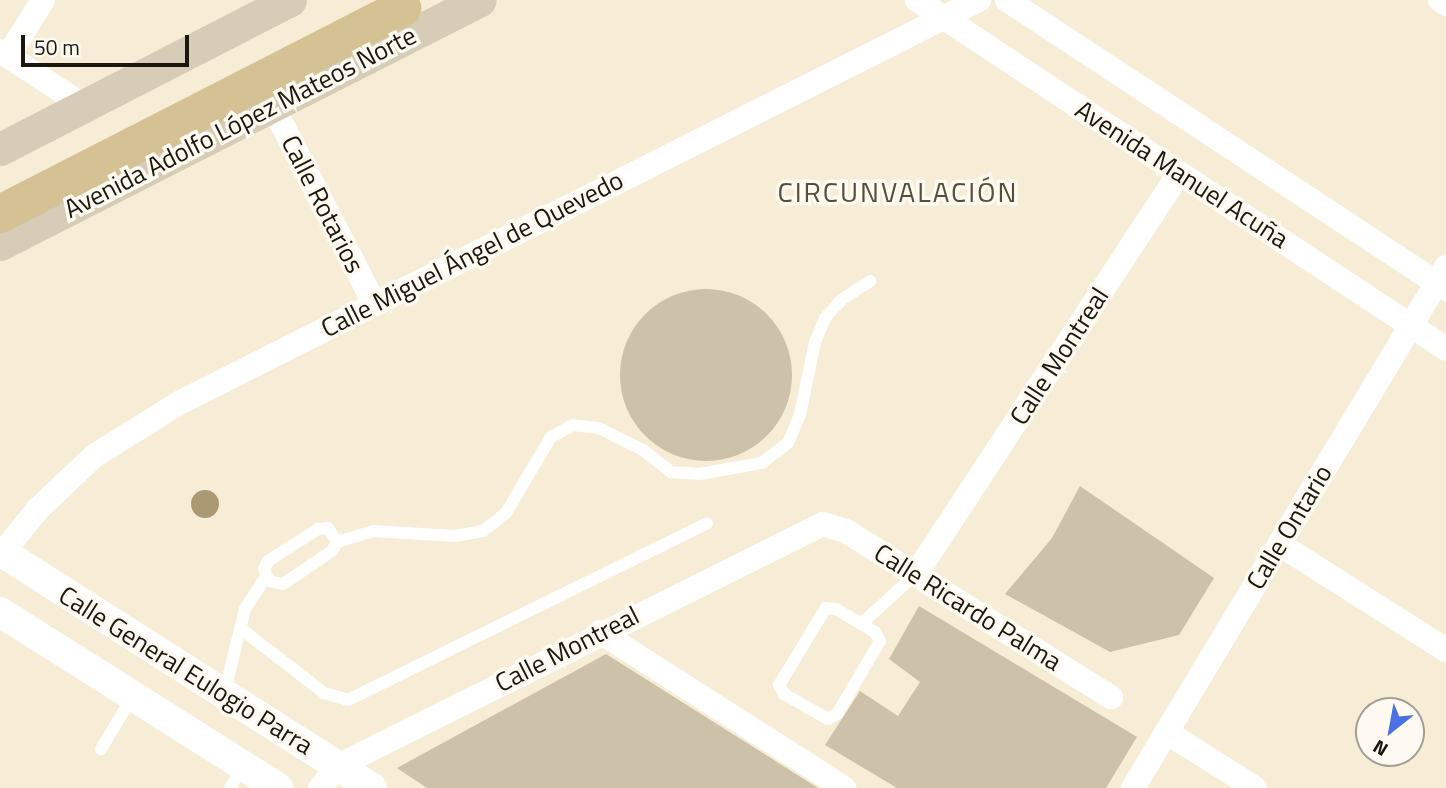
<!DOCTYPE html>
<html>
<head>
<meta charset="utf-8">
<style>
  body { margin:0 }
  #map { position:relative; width:1446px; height:788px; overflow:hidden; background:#f7ecd5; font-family:"Titillium Web",sans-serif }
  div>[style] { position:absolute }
  .green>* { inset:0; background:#cdc2a9 }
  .round { border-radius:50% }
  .water>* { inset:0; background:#aa9973 }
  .service>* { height:12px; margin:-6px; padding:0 6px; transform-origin:6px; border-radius:6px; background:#fff }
  .minor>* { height:24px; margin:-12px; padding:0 12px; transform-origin:12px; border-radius:12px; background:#fff }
  .tertiary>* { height:30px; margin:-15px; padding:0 15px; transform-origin:15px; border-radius:15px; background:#fff }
  .secondary>* { height:33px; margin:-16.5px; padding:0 16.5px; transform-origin:16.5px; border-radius:16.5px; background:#d6ccb7 }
  .primary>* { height:38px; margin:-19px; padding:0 19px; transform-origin:19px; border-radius:19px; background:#d4c194 }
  span { translate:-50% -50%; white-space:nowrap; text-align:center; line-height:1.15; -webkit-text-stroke:7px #fefaf1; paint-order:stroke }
  .street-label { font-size:26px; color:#1a170e }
  .neighbourhood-label { font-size:28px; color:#574e3a; letter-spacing:2px }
  .north { position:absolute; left:1355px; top:697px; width:70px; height:70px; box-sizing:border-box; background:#fefaf1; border:2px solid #a39f96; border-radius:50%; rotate:211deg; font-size:19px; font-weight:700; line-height:28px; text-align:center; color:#1a170e }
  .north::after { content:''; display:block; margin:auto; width:24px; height:32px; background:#4a71e4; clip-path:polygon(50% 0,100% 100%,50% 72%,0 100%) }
  .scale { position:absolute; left:21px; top:35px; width:168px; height:32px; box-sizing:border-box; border:4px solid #1a170e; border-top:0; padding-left:9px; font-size:21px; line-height:24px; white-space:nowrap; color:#1a170e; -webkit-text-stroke:5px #fefaf1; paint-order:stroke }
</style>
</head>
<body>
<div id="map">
  <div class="green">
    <div class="round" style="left:620px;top:289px;width:172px;height:172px"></div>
    <div style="clip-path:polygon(1080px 486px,1214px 578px,1179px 635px,1110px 652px,1005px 594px,1052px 538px)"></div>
    <div style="clip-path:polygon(919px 606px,1137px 737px,1106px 788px,897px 788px,825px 745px,860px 691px,898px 716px,920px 682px,889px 659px)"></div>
    <div style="clip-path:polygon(606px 654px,818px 788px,427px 788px,397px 768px)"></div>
  </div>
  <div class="water">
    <div class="round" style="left:191px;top:490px;width:28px;height:28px"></div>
  </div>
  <div class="service">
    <div style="left:328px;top:528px;width:17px;rotate:57deg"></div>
    <div style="left:337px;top:542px;width:10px;rotate:119deg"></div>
    <div style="left:332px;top:551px;width:59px;rotate:146deg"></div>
    <div style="left:283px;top:584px;width:14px;rotate:-168deg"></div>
    <div style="left:269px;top:581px;width:13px;rotate:-113deg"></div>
    <div style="left:264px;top:569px;width:9px;rotate:-63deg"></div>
    <div style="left:268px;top:561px;width:59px;rotate:-32.6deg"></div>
    <div style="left:318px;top:529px;width:10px;rotate:-6deg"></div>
    <div style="left:337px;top:542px;width:38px;rotate:-17deg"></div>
    <div style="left:373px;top:531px;width:82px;rotate:3.5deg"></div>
    <div style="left:455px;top:536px;width:28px;rotate:-10deg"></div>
    <div style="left:483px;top:531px;width:29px;rotate:-38deg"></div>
    <div style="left:506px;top:513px;width:88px;rotate:-59.4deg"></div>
    <div style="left:551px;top:437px;width:25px;rotate:-29deg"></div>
    <div style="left:573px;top:425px;width:26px;rotate:7deg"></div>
    <div style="left:599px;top:428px;width:49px;rotate:26.6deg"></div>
    <div style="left:643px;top:450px;width:36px;rotate:38deg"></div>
    <div style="left:671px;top:472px;width:28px;rotate:4deg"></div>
    <div style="left:699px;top:474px;width:64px;rotate:-9.9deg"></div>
    <div style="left:762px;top:463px;width:33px;rotate:-38deg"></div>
    <div style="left:788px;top:443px;width:30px;rotate:-67deg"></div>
    <div style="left:800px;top:415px;width:75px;rotate:-78.4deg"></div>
    <div style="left:815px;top:342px;width:26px;rotate:-67deg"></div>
    <div style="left:825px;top:318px;width:24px;rotate:-48deg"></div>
    <div style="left:841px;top:300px;width:35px;rotate:-33deg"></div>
    <div style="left:826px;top:608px;width:10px;rotate:6deg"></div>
    <div style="left:836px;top:609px;width:45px;rotate:30.5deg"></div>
    <div style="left:875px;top:632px;width:10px;rotate:61deg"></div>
    <div style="left:880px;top:641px;width:85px;rotate:120.5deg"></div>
    <div style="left:837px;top:714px;width:10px;rotate:151deg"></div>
    <div style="left:828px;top:719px;width:51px;rotate:-150.4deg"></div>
    <div style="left:784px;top:694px;width:10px;rotate:-119deg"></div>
    <div style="left:779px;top:685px;width:90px;rotate:-58.6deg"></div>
    <div style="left:861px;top:624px;width:74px;rotate:-42.3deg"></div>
    <div style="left:240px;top:628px;width:106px;rotate:37.7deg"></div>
    <div style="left:324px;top:693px;width:25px;rotate:16deg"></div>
    <div style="left:348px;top:700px;width:400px;rotate:-26.2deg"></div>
    <div style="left:224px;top:694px;width:88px;rotate:-76.1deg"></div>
    <div style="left:245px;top:609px;width:38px;rotate:-57deg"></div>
    <div style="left:101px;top:749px;width:62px;rotate:-58.9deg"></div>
    <div style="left:230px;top:788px;width:26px;rotate:-59deg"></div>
  </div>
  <div class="minor">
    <div style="left:917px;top:0;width:634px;rotate:33.41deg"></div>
    <div style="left:1007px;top:0;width:526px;rotate:33.36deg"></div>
    <div style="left:1440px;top:0;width:7px;rotate:34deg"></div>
    <div style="left:0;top:51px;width:100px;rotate:33.2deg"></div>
    <div style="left:8px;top:56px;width:66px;rotate:-58deg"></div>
    <div style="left:272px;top:105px;width:223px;rotate:62.7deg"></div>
    <div style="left:1279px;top:544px;width:198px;rotate:32.4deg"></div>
    <div style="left:0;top:556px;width:60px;rotate:-51deg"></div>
    <div style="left:38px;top:509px;width:77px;rotate:-43.4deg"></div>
    <div style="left:94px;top:456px;width:100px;rotate:-31.9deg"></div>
    <div style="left:179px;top:403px;width:896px;rotate:-26.74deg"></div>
    <div style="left:916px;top:574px;width:480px;rotate:-56.7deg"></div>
    <div style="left:600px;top:632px;width:290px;rotate:32.6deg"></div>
    <div style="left:1166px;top:732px;width:105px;rotate:32.2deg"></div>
    <div style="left:320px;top:788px;width:28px;rotate:-51deg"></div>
    <div style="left:338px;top:766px;width:542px;rotate:-26.52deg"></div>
    <div style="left:823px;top:524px;width:24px;rotate:17deg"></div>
    <div style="left:846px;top:531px;width:313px;rotate:32.1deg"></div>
    <div style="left:1133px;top:788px;width:608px;rotate:-59deg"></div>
  </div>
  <div class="tertiary">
    <div style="left:0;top:551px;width:441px;rotate:32.5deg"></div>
    <div style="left:0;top:612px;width:329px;rotate:32.3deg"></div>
  </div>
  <div class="secondary">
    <div style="left:0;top:149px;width:326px;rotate:-27.2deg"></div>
    <div style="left:0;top:244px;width:538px;rotate:-26.95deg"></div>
  </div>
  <div class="primary">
    <div style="left:0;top:214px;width:452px;rotate:-27.1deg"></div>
  </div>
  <div class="street-label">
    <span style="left:240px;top:122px;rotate:-27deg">Avenida Adolfo López Mateos Norte</span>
    <span style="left:1182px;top:174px;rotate:33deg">Avenida Manuel Acuña</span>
    <span style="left:323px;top:204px;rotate:63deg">Calle Rotarios</span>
    <span style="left:472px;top:254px;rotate:-27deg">Calle Miguel Ángel de Quevedo</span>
    <span style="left:1059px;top:356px;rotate:-57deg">Calle Montreal</span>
    <span style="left:1289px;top:527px;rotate:-59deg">Calle Ontario</span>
    <span style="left:968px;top:607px;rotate:32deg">Calle Ricardo Palma</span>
    <span style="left:567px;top:649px;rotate:-27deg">Calle Montreal</span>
    <span style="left:186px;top:670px;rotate:32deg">Calle General Eulogio Parra</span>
  </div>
  <div class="neighbourhood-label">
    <span style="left:898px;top:192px">CIRCUNVALACIÓN</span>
  </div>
  <div class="north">N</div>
  <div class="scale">50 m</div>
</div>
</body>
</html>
